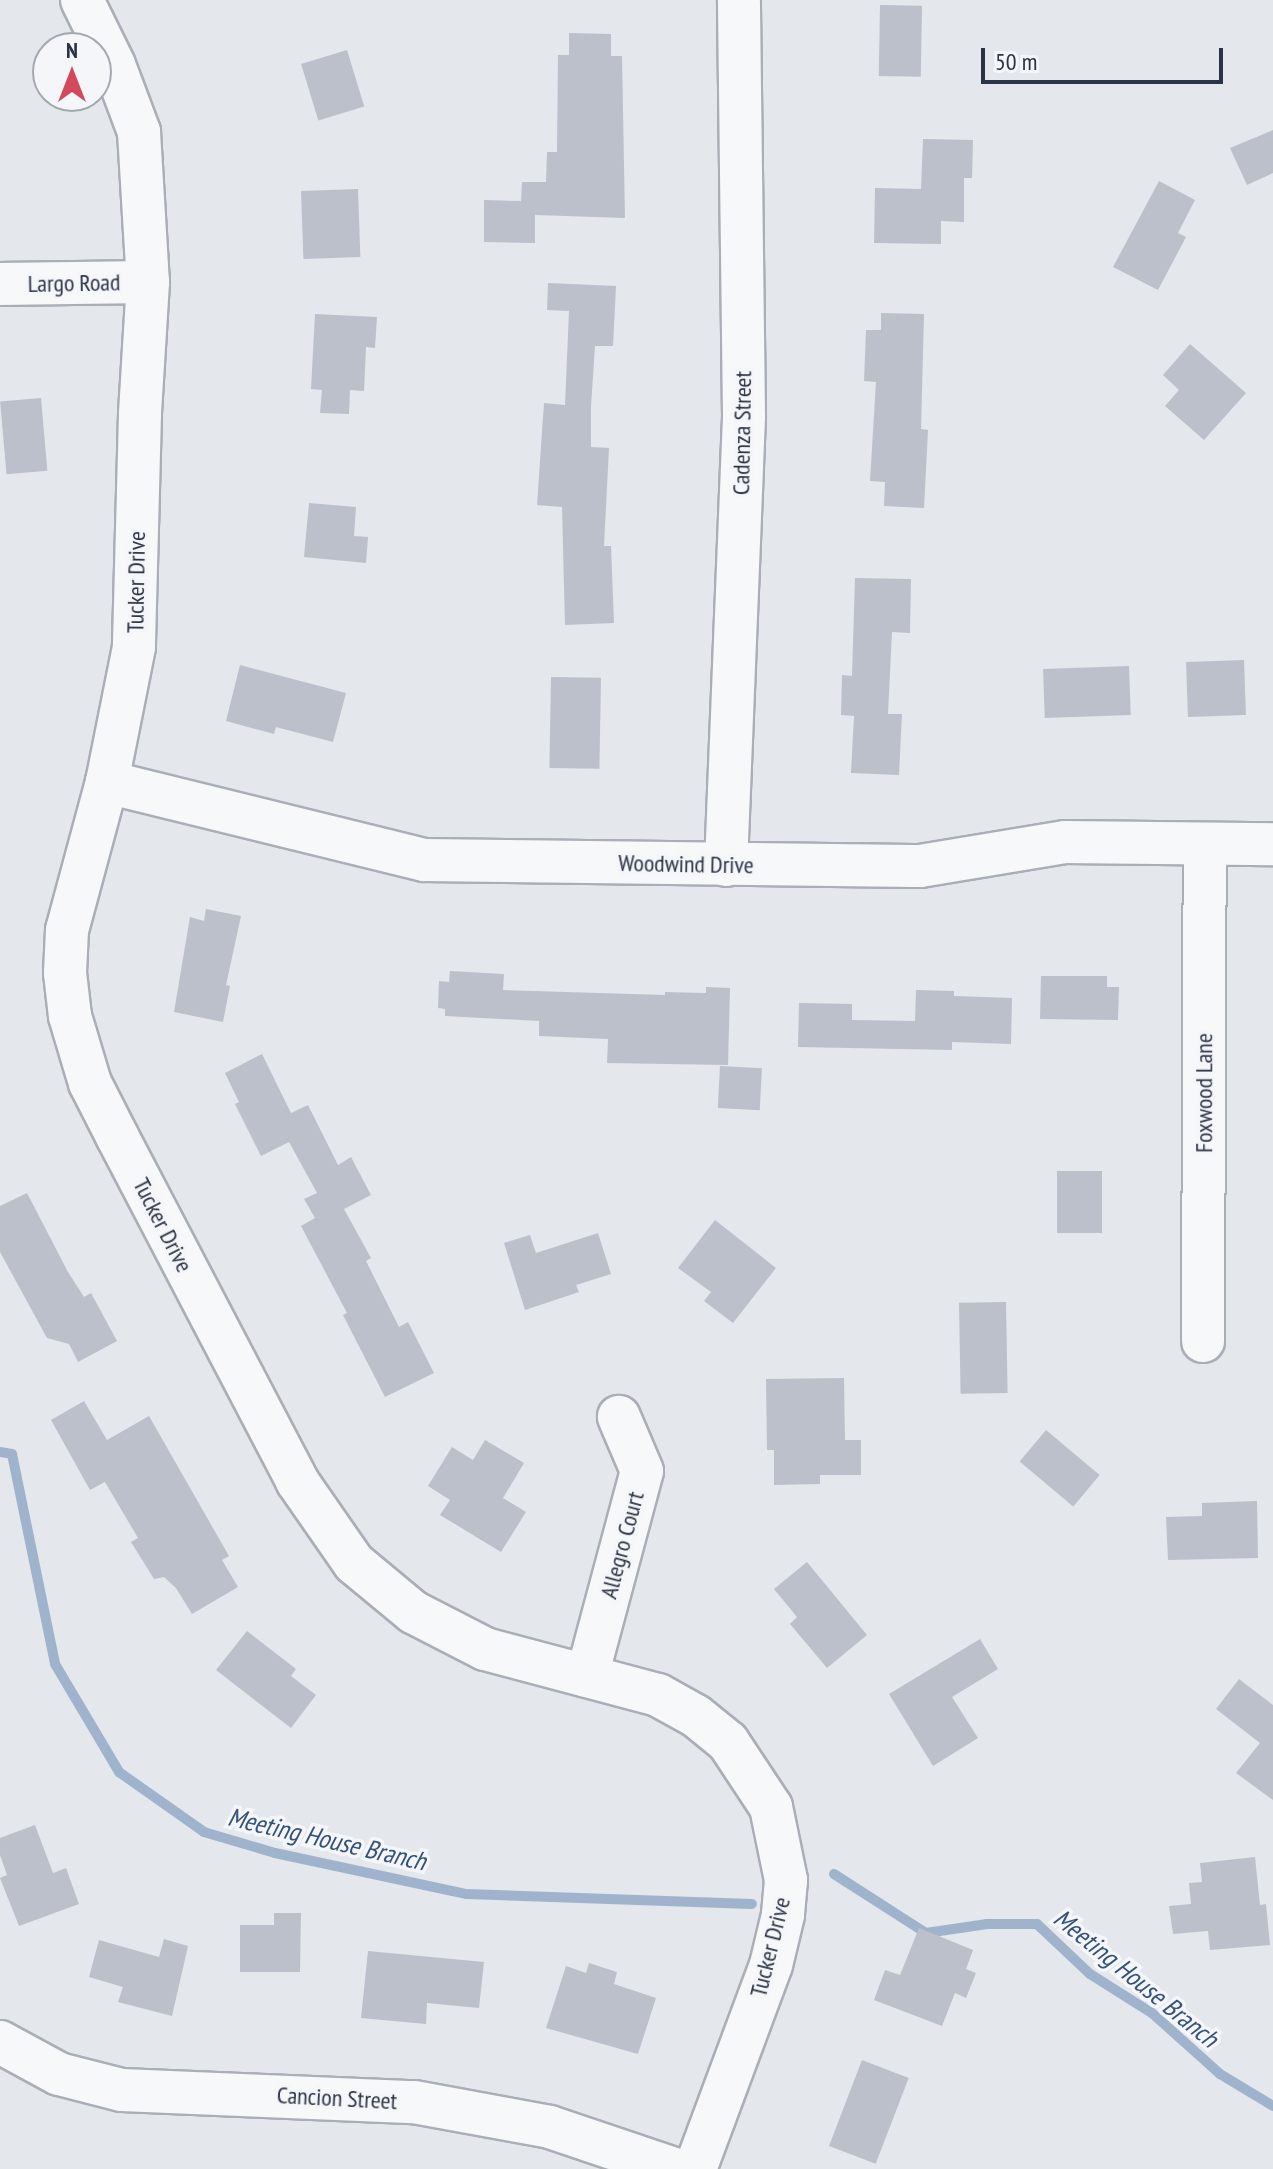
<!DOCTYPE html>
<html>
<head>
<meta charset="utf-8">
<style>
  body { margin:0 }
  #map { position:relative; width:1273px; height:2169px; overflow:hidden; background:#e4e7ec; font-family:"PT Sans Narrow",sans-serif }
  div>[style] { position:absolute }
  .stream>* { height:10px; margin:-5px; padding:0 5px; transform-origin:5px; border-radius:5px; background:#9fb4cc }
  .building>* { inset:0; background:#bbc0ca; transform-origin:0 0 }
  .roads { filter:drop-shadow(2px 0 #a9aeb7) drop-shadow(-2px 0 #a9aeb7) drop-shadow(0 2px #a9aeb7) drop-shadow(0 -2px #a9aeb7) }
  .minor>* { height:42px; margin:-21px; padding:0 21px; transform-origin:21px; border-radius:21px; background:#f7f8fa }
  span { translate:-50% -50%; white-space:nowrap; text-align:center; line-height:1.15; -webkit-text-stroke:7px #f4f6f9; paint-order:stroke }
  .street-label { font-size:24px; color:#2b3445 }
  .water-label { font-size:26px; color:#34527a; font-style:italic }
  .north { position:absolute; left:32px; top:32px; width:80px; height:80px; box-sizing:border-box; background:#f4f6f9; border:2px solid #a4a8b1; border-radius:50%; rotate:0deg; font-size:22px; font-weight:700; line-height:32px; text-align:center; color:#2b3445 }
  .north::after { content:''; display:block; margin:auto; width:28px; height:36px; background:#d1495b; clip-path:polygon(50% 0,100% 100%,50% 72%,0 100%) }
  .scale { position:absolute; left:981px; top:48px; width:242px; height:36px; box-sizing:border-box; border:4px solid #2b3445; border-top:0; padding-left:10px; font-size:24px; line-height:28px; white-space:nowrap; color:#2b3445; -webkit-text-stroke:6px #f4f6f9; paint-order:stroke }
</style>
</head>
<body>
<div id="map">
  <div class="stream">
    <div style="left:0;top:1452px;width:12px;rotate:9deg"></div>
    <div style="left:12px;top:1454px;width:214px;rotate:78.4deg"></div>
    <div style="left:55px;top:1664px;width:126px;rotate:59.3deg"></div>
    <div style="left:119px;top:1772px;width:104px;rotate:35.2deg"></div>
    <div style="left:204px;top:1832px;width:74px;rotate:16.5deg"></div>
    <div style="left:275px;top:1853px;width:196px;rotate:12.1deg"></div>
    <div style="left:467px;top:1894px;width:285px;rotate:2deg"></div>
    <div style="left:834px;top:1874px;width:109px;rotate:32.7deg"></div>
    <div style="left:926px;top:1933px;width:62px;rotate:-8.4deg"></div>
    <div style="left:987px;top:1924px;width:50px"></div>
    <div style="left:1037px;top:1924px;width:73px;rotate:43.3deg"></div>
    <div style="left:1090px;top:1974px;width:73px;rotate:32.2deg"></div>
    <div style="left:1152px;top:2013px;width:91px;rotate:41.9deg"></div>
    <div style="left:1220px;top:2074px;width:62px;rotate:31.1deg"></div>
  </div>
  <div class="building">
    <div style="left:880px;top:5px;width:42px;height:71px;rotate:1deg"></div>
    <div style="clip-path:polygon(569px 33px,611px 34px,611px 56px,622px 56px,625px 218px,535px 215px,535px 243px,484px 242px,484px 200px,521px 201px,522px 182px,546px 182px,547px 152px,557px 152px,558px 55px,569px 55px)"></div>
    <div style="left:347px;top:50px;width:59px;height:48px;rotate:73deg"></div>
    <div style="clip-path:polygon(1273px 130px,1273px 173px,1247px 185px,1230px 148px)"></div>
    <div style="clip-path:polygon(923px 139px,973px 140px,972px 178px,964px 178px,964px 222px,941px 221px,941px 244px,874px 243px,875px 188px,921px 189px)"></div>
    <div style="clip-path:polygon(1159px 181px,1195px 200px,1178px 233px,1186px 237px,1158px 290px,1113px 267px)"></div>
    <div style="left:358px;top:189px;width:68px;height:57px;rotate:88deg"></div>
    <div style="clip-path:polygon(548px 283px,616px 286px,613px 346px,595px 346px,591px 406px,591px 447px,609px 448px,604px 546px,611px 546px,614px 623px,565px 625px,562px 507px,537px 505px,544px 403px,565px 405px,569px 311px,547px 310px)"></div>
    <div style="clip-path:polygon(881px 313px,924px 314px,921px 429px,928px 430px,924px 508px,884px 506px,885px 482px,870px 481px,876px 382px,864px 381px,866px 330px,881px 330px)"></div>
    <div style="clip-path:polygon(315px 314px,377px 317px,375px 348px,366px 347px,364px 391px,350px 390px,349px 414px,320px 413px,322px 390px,311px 389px)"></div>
    <div style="clip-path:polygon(1190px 344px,1246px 393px,1204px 440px,1165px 406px,1179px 390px,1163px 375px)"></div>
    <div style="left:41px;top:398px;width:73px;height:41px;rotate:85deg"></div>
    <div style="clip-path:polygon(309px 503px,356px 507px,354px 536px,368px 537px,366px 563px,304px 557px)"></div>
    <div style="clip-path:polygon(855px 578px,911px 579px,910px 633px,892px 632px,888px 714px,902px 714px,899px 775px,851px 773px,854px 716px,841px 715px,842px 675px,852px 676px)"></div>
    <div style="left:1244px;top:660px;width:55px;height:58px;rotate:88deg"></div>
    <div style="clip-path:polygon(240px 665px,346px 693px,333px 742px,276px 727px,274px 734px,226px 721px)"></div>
    <div style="left:1129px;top:666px;width:49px;height:86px;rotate:88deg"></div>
    <div style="left:551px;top:677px;width:50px;height:91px;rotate:1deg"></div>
    <div style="clip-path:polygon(206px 909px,241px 916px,226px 985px,230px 986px,223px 1022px,174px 1012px,190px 917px,204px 921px)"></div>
    <div style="clip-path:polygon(450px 971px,504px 974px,503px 990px,665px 995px,665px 992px,706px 993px,706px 987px,730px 988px,728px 1065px,607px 1063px,608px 1039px,539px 1036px,539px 1021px,445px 1016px,445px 1009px,438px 1008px,439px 981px,449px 982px)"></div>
    <div style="clip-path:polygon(1041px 976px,1107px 976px,1107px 987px,1119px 987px,1118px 1020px,1040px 1019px)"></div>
    <div style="clip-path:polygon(916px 990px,954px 991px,954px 996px,1012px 998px,1011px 1044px,952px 1042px,952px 1050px,798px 1047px,799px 1003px,852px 1004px,852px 1020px,915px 1021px)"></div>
    <div style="clip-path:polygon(262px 1054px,291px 1113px,308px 1105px,338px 1165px,351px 1157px,371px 1195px,344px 1209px,371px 1258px,366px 1261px,399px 1327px,408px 1322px,434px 1373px,385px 1397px,343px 1315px,347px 1313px,301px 1226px,315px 1218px,304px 1199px,317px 1193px,289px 1142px,261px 1156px,235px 1104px,239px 1102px,225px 1073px)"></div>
    <div style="left:720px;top:1066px;width:42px;height:42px;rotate:3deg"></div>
    <div style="left:1057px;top:1171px;width:45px;height:62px"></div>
    <div style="clip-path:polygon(27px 1193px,68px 1272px,84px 1297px,91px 1293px,117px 1341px,78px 1362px,69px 1344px,47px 1338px,0 1252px,0 1206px)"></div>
    <div style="clip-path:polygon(715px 1220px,776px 1268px,733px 1323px,704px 1301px,711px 1292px,678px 1268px)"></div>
    <div style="clip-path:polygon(598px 1233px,611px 1274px,576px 1285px,579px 1292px,525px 1310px,504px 1243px,530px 1235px,536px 1253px)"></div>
    <div style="left:1006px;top:1302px;width:91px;height:47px;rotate:89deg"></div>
    <div style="clip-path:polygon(844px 1378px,845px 1440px,861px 1440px,861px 1475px,820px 1475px,820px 1484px,774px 1485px,774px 1450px,767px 1450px,766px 1379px)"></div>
    <div style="clip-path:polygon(84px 1401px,107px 1440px,149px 1416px,229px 1556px,222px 1560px,238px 1587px,192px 1614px,176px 1588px,164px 1577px,154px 1579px,131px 1542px,138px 1538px,105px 1482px,90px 1490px,51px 1420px)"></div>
    <div style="left:1046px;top:1430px;width:70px;height:41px;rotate:40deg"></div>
    <div style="clip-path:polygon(485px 1440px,524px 1463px,503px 1498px,526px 1512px,501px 1552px,440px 1515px,450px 1500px,428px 1486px,452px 1447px,473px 1460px)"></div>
    <div style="clip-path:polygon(1257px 1501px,1258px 1558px,1168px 1560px,1166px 1517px,1202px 1516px,1202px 1503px)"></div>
    <div style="clip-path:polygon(807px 1562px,867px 1635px,827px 1668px,790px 1624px,797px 1617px,774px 1589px)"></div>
    <div style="clip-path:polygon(247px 1631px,296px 1669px,291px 1676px,316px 1695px,291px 1728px,216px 1670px)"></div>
    <div style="clip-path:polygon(980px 1639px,998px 1669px,952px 1697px,978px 1738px,933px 1766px,889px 1694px)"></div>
    <div style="clip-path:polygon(1239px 1679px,1273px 1705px,1273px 1800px,1236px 1773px,1260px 1743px,1216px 1709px)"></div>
    <div style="clip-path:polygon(35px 1825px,53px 1873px,66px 1868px,79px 1904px,19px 1926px,0 1878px,7px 1875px,0 1855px,0 1838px)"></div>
    <div style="clip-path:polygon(1255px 1857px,1260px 1905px,1266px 1904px,1270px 1945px,1210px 1950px,1208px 1931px,1173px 1934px,1169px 1906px,1191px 1904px,1189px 1883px,1202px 1882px,1200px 1863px)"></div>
    <div style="clip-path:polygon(274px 1913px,301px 1913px,300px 1972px,240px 1972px,240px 1925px,274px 1925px)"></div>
    <div style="clip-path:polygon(919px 1928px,973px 1950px,966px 1969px,976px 1973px,966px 1998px,955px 1993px,942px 2026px,874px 2000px,885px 1970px,900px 1975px)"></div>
    <div style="clip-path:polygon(164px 1939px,188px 1946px,172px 2016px,118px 2002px,123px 1987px,89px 1977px,99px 1940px,159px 1957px)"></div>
    <div style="clip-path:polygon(368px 1951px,484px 1962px,479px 2008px,427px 2003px,426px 2024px,361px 2018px)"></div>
    <div style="clip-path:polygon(589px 1963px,617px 1972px,614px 1984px,656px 1998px,638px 2054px,546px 2028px,566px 1966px,586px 1973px)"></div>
    <div style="left:862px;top:2060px;width:50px;height:92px;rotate:21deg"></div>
  </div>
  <div class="roads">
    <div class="minor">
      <div style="left:82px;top:0;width:72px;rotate:63.8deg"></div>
      <div style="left:114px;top:65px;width:72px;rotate:69.5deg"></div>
      <div style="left:139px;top:132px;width:150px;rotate:86.6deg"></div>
      <div style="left:148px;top:282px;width:132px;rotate:93.5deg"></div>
      <div style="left:140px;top:414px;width:233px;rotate:91.5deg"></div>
      <div style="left:134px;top:647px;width:138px;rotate:101.3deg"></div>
      <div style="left:107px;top:782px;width:153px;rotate:105.1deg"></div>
      <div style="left:67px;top:930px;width:43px;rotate:92.7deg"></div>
      <div style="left:65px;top:973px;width:43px;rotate:83.4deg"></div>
      <div style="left:70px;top:1016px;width:70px;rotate:73.4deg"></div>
      <div style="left:90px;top:1083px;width:62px;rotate:63deg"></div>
      <div style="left:118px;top:1138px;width:387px;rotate:62.4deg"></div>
      <div style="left:297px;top:1481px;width:100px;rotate:55.2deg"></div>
      <div style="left:354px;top:1563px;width:77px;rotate:39.7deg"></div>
      <div style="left:413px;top:1612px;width:81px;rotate:27.2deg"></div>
      <div style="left:485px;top:1649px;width:179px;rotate:14.9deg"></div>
      <div style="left:658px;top:1695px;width:43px;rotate:28.9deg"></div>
      <div style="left:696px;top:1716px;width:41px;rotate:39.1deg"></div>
      <div style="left:728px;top:1742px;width:78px;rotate:56.5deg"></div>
      <div style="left:771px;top:1807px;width:75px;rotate:78.4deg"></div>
      <div style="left:786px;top:1880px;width:35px;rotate:95deg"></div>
      <div style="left:783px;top:1915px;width:51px;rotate:103.5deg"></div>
      <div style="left:771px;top:1965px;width:218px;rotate:110.4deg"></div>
      <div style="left:0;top:284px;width:148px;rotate:-0.8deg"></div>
      <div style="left:107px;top:782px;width:326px;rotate:13.8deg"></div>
      <div style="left:424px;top:860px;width:496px;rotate:0.7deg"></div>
      <div style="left:920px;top:866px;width:147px;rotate:-9.4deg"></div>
      <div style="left:1065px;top:842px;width:208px;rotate:0.6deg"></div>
      <div style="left:726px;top:865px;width:449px;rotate:-87.7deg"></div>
      <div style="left:744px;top:416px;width:416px;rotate:-90.7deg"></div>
      <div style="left:1203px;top:1341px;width:497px;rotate:-89.8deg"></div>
      <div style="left:587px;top:1676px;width:212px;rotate:-75deg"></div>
      <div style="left:642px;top:1471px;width:59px;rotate:-113.1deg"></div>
      <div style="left:0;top:2042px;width:67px;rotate:28.5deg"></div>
      <div style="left:59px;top:2074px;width:65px;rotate:14.3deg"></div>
      <div style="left:122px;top:2090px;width:292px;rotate:2.4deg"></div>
      <div style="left:414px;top:2102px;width:138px;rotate:10.4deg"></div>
      <div style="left:550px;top:2127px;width:131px;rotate:18.7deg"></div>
    </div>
  </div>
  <div class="street-label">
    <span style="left:74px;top:283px;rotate:-1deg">Largo Road</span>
    <span style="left:742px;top:433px;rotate:-89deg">Cadenza Street</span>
    <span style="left:136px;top:582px;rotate:-89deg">Tucker Drive</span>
    <span style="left:686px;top:864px;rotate:1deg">Woodwind Drive</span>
    <span style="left:1204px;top:1093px;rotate:-90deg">Foxwood Lane</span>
    <span style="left:163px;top:1225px;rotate:63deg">Tucker Drive</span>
    <span style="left:622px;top:1545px;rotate:-75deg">Allegro Court</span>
    <span style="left:770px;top:1947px;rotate:-76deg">Tucker Drive</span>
    <span style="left:337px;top:2098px;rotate:3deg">Cancion Street</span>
  </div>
  <div class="water-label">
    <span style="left:327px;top:1839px;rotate:13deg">Meeting House Branch</span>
    <span style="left:1136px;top:1978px;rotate:39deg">Meeting House Branch</span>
  </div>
  <div class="north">N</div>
  <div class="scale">50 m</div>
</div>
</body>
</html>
